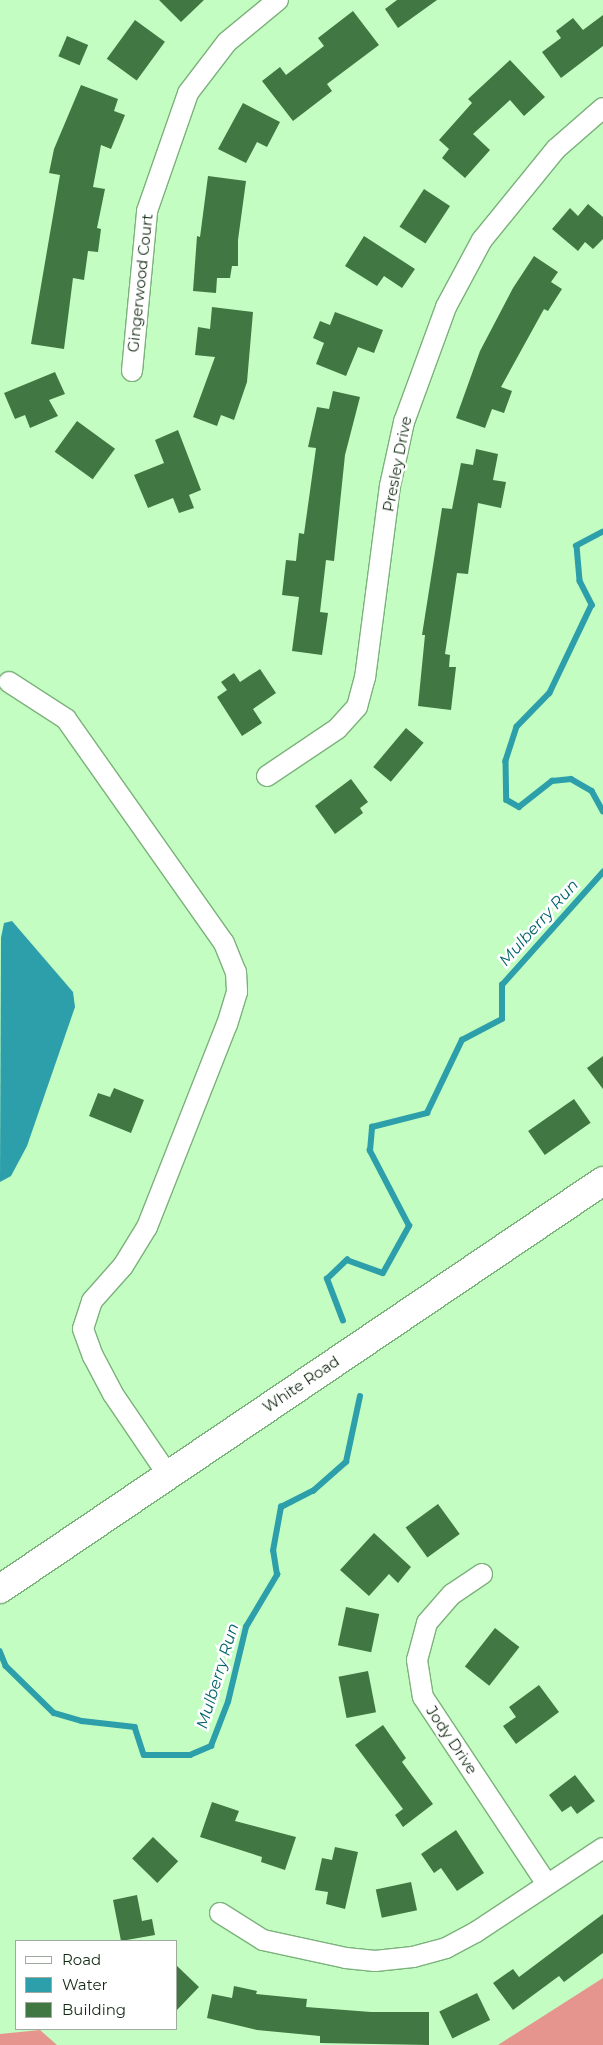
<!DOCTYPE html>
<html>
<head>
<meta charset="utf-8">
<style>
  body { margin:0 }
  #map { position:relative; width:603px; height:2045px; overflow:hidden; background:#c3fdc2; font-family:Montserrat,sans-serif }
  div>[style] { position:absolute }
  .forest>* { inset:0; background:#e5948e }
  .water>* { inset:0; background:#2c9faa }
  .stream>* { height:5.5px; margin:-2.75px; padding:0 2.75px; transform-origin:2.75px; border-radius:2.75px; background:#2c9faa }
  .building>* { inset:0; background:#417742; transform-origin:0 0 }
  .roads { filter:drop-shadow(1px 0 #7bb17b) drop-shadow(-1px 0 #7bb17b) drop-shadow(0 1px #7bb17b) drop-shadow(0 -1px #7bb17b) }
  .street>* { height:20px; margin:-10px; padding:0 10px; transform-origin:10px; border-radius:10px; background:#fff }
  .secondary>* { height:28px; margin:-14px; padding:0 14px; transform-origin:14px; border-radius:14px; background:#fff }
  span { translate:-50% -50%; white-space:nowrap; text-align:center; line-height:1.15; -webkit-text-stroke:5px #fff; paint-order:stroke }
  .street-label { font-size:15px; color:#142a14 }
  .water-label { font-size:16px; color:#01636b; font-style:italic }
  .legend { position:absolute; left:15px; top:1940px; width:162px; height:90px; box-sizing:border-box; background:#fff; border:1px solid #a1aaa1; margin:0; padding:6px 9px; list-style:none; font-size:15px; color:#142a14 }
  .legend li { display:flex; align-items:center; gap:10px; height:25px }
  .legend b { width:25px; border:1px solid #a1aaa1 }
</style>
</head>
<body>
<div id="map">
  <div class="forest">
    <div style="clip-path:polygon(603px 1978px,603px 2045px,498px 2045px)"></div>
    <div style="clip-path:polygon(40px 2030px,57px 2045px,0 2045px,0 2034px)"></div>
  </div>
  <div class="water">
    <div style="clip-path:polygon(12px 921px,73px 992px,75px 1007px,27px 1146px,11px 1176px,0 1182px,1px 938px,4px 923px)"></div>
  </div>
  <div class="stream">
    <div style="left:603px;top:532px;width:30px;rotate:152deg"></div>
    <div style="left:577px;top:546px;width:35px;rotate:85deg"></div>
    <div style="left:580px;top:581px;width:27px;rotate:63deg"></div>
    <div style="left:592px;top:605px;width:98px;rotate:115.5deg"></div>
    <div style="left:550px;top:693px;width:47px;rotate:134.1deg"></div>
    <div style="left:517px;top:727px;width:36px;rotate:108deg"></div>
    <div style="left:506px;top:761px;width:39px;rotate:89deg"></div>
    <div style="left:507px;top:800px;width:14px;rotate:30deg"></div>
    <div style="left:519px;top:807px;width:42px;rotate:-38.2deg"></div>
    <div style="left:552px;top:781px;width:19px;rotate:-6deg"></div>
    <div style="left:571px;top:779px;width:24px;rotate:30deg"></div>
    <div style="left:592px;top:791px;width:23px;rotate:61deg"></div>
    <div style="left:343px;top:1321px;width:45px;rotate:-110.9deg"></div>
    <div style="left:327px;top:1279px;width:28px;rotate:-44deg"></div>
    <div style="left:347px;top:1260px;width:38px;rotate:20deg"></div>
    <div style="left:383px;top:1273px;width:54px;rotate:-61deg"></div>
    <div style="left:409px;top:1226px;width:85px;rotate:-117.5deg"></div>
    <div style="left:370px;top:1151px;width:24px;rotate:-85deg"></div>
    <div style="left:372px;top:1127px;width:57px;rotate:-14.3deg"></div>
    <div style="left:427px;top:1113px;width:81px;rotate:-64.4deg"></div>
    <div style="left:462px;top:1040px;width:45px;rotate:-27.7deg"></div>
    <div style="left:502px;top:1019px;width:34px;rotate:-90deg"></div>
    <div style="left:502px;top:985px;width:152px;rotate:-48.2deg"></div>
    <div style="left:0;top:1651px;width:16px;rotate:68deg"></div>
    <div style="left:6px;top:1666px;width:67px;rotate:44.4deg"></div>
    <div style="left:54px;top:1713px;width:29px;rotate:16deg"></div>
    <div style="left:82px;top:1721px;width:53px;rotate:6.5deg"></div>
    <div style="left:135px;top:1727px;width:29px;rotate:72deg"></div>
    <div style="left:144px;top:1755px;width:46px"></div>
    <div style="left:190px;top:1755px;width:23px;rotate:-23deg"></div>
    <div style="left:211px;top:1746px;width:47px;rotate:-68.9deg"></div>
    <div style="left:228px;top:1702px;width:77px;rotate:-76.5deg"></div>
    <div style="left:246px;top:1627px;width:61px;rotate:-59.2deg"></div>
    <div style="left:277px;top:1575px;width:24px;rotate:-99deg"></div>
    <div style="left:273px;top:1551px;width:45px;rotate:-79.7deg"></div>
    <div style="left:281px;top:1507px;width:36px;rotate:-27deg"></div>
    <div style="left:313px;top:1491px;width:44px;rotate:-41.3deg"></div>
    <div style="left:346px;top:1462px;width:67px;rotate:-78deg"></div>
  </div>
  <div class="building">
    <div style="clip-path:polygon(159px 0,204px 0,181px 22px)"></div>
    <div style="clip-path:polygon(397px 0,437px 0,398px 28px,385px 9px)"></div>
    <div style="clip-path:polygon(353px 11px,379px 45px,327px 84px,332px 91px,293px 121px,262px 81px,280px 67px,286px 75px,324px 46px,318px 38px)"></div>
    <div style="clip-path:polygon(603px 15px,603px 46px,561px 78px,542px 52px,561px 38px,556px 31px,573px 18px,583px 30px)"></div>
    <div style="left:135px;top:20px;width:37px;height:48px;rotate:36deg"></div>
    <div style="left:67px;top:36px;width:23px;height:22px;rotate:23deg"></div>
    <div style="clip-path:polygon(510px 60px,545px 97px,524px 116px,510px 100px,473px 134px,490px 150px,465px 178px,442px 158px,449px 149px,439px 140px,472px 103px,468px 99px)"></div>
    <div style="clip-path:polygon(81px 85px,118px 99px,114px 111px,125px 115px,111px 149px,101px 145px,93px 187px,105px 189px,97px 228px,101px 229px,98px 252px,88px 251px,84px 280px,73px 278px,64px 349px,31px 344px,60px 175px,49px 173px,54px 149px)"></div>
    <div style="clip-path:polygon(243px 103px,280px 122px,267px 147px,257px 142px,246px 163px,218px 149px)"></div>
    <div style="clip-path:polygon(208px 176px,246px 181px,238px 240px,238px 266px,232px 266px,230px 278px,217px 278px,216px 293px,193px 291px,197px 236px,200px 237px)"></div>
    <div style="left:424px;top:189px;width:31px;height:45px;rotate:33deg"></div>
    <div style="clip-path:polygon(588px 204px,603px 217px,603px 239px,593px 249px,585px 242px,578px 251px,552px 229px,570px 208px,578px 216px)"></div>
    <div style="clip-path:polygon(364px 236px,415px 269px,402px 288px,384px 276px,377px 286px,345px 266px)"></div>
    <div style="clip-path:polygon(534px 256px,558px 272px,551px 282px,562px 289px,548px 311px,544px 309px,501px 387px,512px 391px,504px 413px,492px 409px,485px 428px,456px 418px,480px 351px,513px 288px)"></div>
    <div style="clip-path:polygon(212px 307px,253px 312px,247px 382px,234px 420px,221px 415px,217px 426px,193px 417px,215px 357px,195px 355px,198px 327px,210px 329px)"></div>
    <div style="clip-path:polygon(335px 312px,383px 330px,374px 353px,358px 347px,346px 376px,316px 364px,324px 343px,313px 338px,320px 321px,330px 325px)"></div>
    <div style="clip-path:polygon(55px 372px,65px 394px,49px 400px,58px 416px,30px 428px,25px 415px,15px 419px,4px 393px)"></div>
    <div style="clip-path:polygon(333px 391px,360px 397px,345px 455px,334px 561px,326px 560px,320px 612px,328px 613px,322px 655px,292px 651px,299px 597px,282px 595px,286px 560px,296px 561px,299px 533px,304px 534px,316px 448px,308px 447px,317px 407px,329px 409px)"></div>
    <div style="left:77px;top:421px;width:47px;height:38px;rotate:36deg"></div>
    <div style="clip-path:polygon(178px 430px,201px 490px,189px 495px,194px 508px,179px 513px,173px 498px,148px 508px,134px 475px,164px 463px,155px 440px)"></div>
    <div style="clip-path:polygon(476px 449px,498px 454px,493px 480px,506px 482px,501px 508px,478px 503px,468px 574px,457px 573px,445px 654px,450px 655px,449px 667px,456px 667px,451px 710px,418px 706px,425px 635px,422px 635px,442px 508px,452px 509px,461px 463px,473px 465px)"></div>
    <div style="clip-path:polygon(260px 669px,276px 693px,253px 709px,262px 723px,242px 736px,217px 697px,227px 690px,221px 682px,234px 673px,240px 682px)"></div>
    <div style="left:406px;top:728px;width:23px;height:51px;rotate:40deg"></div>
    <div style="clip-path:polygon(351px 779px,368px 802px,360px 808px,363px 813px,335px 834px,315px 806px)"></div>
    <div style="clip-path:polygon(603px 1056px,603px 1089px,587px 1068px)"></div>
    <div style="clip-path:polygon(114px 1088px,144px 1100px,131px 1133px,89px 1116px,98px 1093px,110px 1097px)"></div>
    <div style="left:574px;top:1099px;width:29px;height:56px;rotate:55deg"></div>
    <div style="left:438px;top:1504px;width:37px;height:40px;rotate:54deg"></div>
    <div style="clip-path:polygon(374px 1533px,411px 1567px,398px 1583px,389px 1574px,369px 1596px,340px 1570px)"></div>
    <div style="left:346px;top:1607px;width:34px;height:39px;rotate:12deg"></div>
    <div style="left:495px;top:1628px;width:31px;height:49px;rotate:38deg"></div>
    <div style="left:368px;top:1671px;width:42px;height:30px;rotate:79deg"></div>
    <div style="clip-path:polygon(539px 1685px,559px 1712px,516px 1744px,503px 1726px,516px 1717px,509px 1707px)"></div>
    <div style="clip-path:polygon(383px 1725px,406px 1758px,402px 1762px,433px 1804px,403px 1827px,395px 1815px,403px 1809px,355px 1745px)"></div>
    <div style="clip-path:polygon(575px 1775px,595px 1801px,577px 1814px,571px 1806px,562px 1812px,549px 1795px)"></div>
    <div style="clip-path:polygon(212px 1802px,239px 1811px,235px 1821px,296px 1837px,285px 1870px,261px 1862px,262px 1857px,200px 1837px)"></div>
    <div style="clip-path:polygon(456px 1830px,484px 1873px,457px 1891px,441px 1868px,434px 1873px,421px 1854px)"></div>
    <div style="left:153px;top:1837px;width:35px;height:30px;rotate:44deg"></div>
    <div style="clip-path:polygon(335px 1847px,358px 1852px,345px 1909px,326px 1904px,328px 1892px,315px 1890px,322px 1858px,332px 1860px)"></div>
    <div style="left:411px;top:1882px;width:29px;height:36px;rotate:78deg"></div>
    <div style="clip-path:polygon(137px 1895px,142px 1921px,152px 1919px,155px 1935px,121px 1941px,113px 1900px)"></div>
    <div style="clip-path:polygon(603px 1914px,603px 1953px,564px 1982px,559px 1976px,513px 2010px,493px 1983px,513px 1969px,519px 1977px)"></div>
    <div style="clip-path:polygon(176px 1965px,199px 1987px,176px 2011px)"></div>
    <div style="clip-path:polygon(234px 1986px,257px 1991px,256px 1994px,307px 1999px,306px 2007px,371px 2012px,429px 2012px,429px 2045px,320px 2043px,320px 2036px,257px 2030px,207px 2018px,212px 1994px,232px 1998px)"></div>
    <div style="left:477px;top:1993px;width:30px;height:42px;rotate:64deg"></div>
  </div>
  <div class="roads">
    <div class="street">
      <div style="left:132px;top:371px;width:161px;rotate:-84.6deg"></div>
      <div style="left:147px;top:211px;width:125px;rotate:-70.8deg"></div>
      <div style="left:188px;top:93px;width:64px;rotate:-52.6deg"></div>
      <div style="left:227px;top:42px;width:66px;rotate:-39.5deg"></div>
      <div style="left:9px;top:682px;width:68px;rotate:33deg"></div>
      <div style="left:66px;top:719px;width:274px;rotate:54.8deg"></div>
      <div style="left:224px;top:943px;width:31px;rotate:68deg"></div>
      <div style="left:236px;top:972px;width:20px;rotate:87deg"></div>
      <div style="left:237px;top:992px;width:34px;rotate:107deg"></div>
      <div style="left:227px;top:1024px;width:218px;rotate:111.5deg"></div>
      <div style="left:147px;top:1227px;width:46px;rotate:121.6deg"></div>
      <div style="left:123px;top:1266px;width:47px;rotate:131.5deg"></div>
      <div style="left:92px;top:1301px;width:29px;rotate:108deg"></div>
      <div style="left:83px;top:1329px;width:29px;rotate:70deg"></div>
      <div style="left:93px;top:1356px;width:43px;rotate:62.2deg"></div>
      <div style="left:113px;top:1394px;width:98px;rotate:55.8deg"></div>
      <div style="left:267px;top:776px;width:84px;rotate:-33.9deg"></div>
      <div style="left:337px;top:729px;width:30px;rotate:-48deg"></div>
      <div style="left:357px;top:707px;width:30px;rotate:-75deg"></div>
      <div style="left:365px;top:678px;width:194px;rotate:-82.6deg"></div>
      <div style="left:390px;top:486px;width:66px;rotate:-77.7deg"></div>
      <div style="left:404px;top:422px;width:122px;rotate:-69.9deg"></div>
      <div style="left:446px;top:307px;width:76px;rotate:-61.8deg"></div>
      <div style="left:482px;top:240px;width:117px;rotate:-50.9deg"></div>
      <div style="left:556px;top:149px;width:62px;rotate:-41.1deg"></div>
      <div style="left:482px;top:1574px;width:36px;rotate:146deg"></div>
      <div style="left:452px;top:1594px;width:38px;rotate:131deg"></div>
      <div style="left:427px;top:1623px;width:38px;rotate:105deg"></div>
      <div style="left:417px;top:1660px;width:37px;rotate:81deg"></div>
      <div style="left:423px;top:1697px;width:224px;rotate:56.5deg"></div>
      <div style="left:220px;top:1913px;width:51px;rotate:32.1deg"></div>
      <div style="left:263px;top:1940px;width:85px;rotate:12.2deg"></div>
      <div style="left:346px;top:1958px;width:29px;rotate:6deg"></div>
      <div style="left:375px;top:1961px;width:38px;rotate:-6deg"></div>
      <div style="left:413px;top:1957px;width:34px;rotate:-15deg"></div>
      <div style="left:446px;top:1948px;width:34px;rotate:-28deg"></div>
      <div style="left:476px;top:1932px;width:152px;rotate:-33.5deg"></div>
    </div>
    <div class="secondary">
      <div style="left:0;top:1589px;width:728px;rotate:-34.08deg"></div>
    </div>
  </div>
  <div class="street-label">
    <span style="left:140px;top:283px;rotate:-84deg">Gingerwood Court</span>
    <span style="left:397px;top:464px;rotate:-79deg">Presley Drive</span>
    <span style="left:301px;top:1384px;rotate:-34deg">White Road</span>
    <span style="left:452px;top:1740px;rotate:56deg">Jody Drive</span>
  </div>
  <div class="water-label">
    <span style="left:539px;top:923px;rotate:-48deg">Mulberry Run</span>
    <span style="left:218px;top:1676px;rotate:-73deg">Mulberry Run</span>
  </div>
  <ul class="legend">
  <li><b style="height:6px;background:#fff"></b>Road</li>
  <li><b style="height:14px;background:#2c9faa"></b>Water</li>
  <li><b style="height:14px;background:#417742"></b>Building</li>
  </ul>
</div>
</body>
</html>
